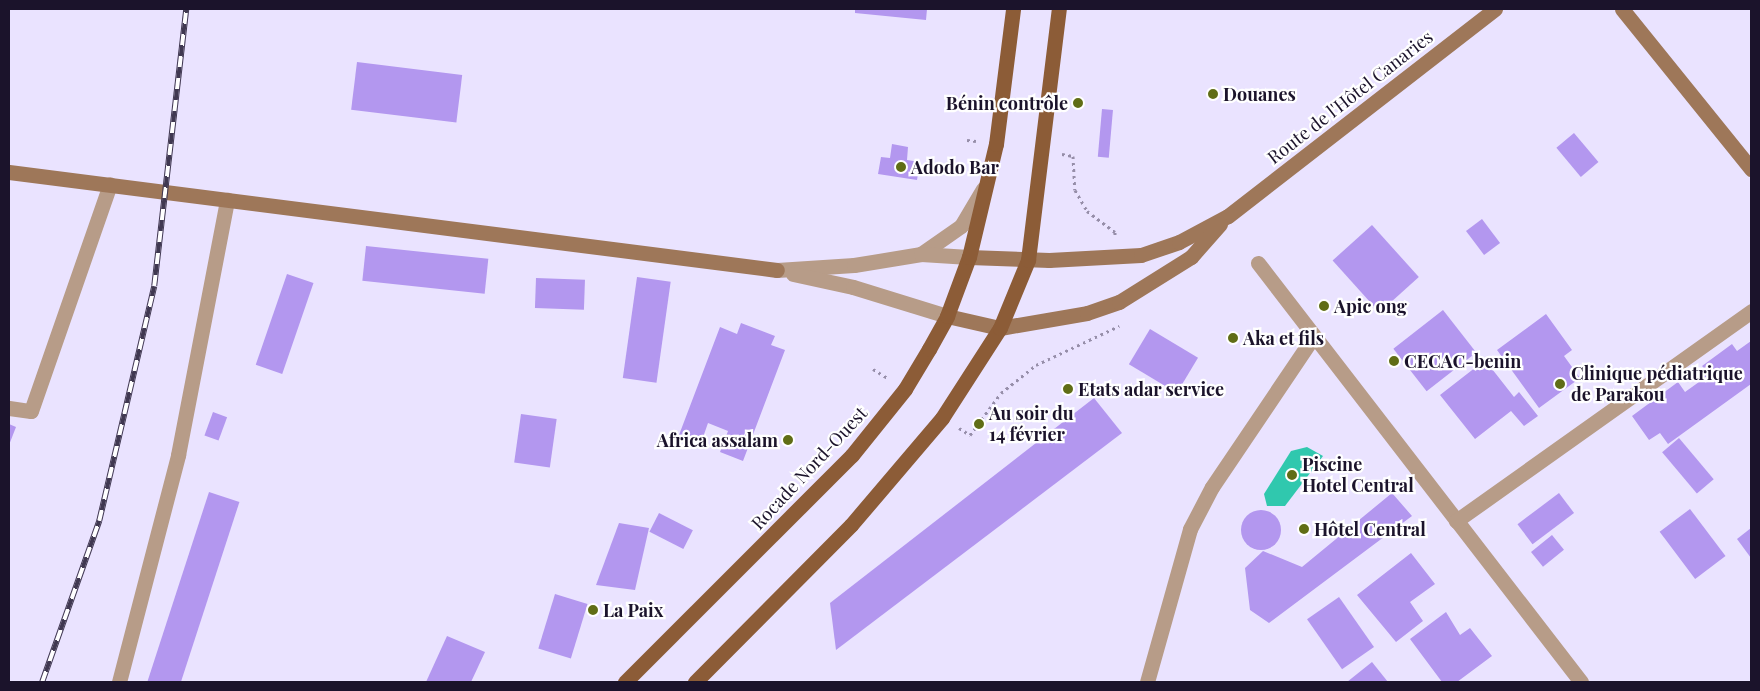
<!DOCTYPE html>
<html>
<head>
<meta charset="utf-8">
<style>
  body { margin:0 }
  #map { position:relative; width:1760px; height:691px; overflow:hidden; background:#eae3ff; font-family:"Playfair Display",serif }
  div>[style] { position:absolute }
  .water>* { inset:0; background:#30c8ae }
  .building>* { inset:0; background:#b397ef; transform-origin:0 0 }
  .round { border-radius:50% }
  .path>* { height:3px; margin-top:-1.5px; transform-origin:0; background:repeating-linear-gradient(90deg,#968ea9 0 2.5px,transparent 0 6.5px) }
  .street>* { height:15px; margin:-7.5px; padding:0 7.5px; transform-origin:7.5px; border-radius:7.5px; background:#b79c88 }
  .secondary>* { height:15px; margin:-7.5px; padding:0 7.5px; transform-origin:7.5px; border-radius:7.5px; background:#9e7759 }
  .primary>* { height:15px; margin:-7.5px; padding:0 7.5px; transform-origin:7.5px; border-radius:7.5px; background:#8c5c37 }
  .rail>* { height:5.5px; margin-top:-2.75px; transform-origin:0; background:repeating-linear-gradient(90deg,#fff 0 11px,#403851 0 22px); box-sizing:border-box; border-block:1px solid #403851 }
  .dots>* { width:14px; height:14px; translate:-50% -50%; box-sizing:border-box; border:2px solid #fff; border-radius:50% }
  span { translate:-50% -50%; white-space:nowrap; text-align:center; line-height:1.15; -webkit-text-stroke:4.5px #fff; paint-order:stroke }
  .poi-label { font-size:18px; color:#1b132b; font-weight:700 }
  .left { translate:0 -50%; text-align:left }
  .right { translate:-100% -50%; text-align:right }
  .street-label { font-size:18px; color:#1b132b }
  .frame { position:absolute; inset:0; border:10px solid #1b132b; pointer-events:none }
</style>
</head>
<body>
<div id="map">
  <div class="water">
    <div style="clip-path:polygon(1307px 447px,1323px 456px,1285px 506px,1267px 506px,1264px 494px,1291px 451px)"></div>
  </div>
  <div class="building">
    <div style="clip-path:polygon(855px 9px,927px 9px,926px 20px,855px 13px)"></div>
    <div style="left:357px;top:62px;width:106px;height:48px;rotate:7deg"></div>
    <div style="left:1102px;top:109px;width:11px;height:48px;rotate:5deg"></div>
    <div style="left:1574px;top:133px;width:38px;height:23px;rotate:50deg"></div>
    <div style="clip-path:polygon(892px 144px,908px 147px,907px 160px,920px 162px,917px 180px,878px 174px,881px 157px,890px 158px)"></div>
    <div style="left:1482px;top:219px;width:30px;height:20px;rotate:53deg"></div>
    <div style="left:1372px;top:225px;width:70px;height:53px;rotate:48deg"></div>
    <div style="left:366px;top:246px;width:123px;height:35px;rotate:6deg"></div>
    <div style="left:287px;top:274px;width:28px;height:96px;rotate:19deg"></div>
    <div style="left:637px;top:277px;width:34px;height:102px;rotate:8deg"></div>
    <div style="left:536px;top:278px;width:49px;height:30px;rotate:2deg"></div>
    <div style="left:1443px;top:310px;width:54px;height:63px;rotate:52deg"></div>
    <div style="clip-path:polygon(1546px 314px,1572px 350px,1564px 356px,1580px 378px,1539px 408px,1497px 350px)"></div>
    <div style="clip-path:polygon(741px 323px,775px 336px,771px 345px,785px 350px,743px 461px,720px 452px,728px 431px,708px 423px,701px 443px,679px 435px,720px 327px,737px 334px)"></div>
    <div style="left:1150px;top:329px;width:56px;height:41px;rotate:31deg"></div>
    <div style="clip-path:polygon(1751px 341px,1751px 384px,1668px 444px,1660px 433px,1649px 440px,1632px 416px,1678px 382px,1685px 392px,1699px 382px,1695px 377px,1705px 369px,1702px 366px,1732px 344px,1737px 351px)"></div>
    <div style="clip-path:polygon(1485px 360px,1514px 397px,1519px 392px,1538px 416px,1524px 426px,1511px 411px,1475px 439px,1440px 395px)"></div>
    <div style="clip-path:polygon(1094px 398px,1122px 433px,836px 650px,830px 603px)"></div>
    <div style="left:213px;top:412px;width:15px;height:25px;rotate:20deg"></div>
    <div style="left:521px;top:414px;width:36px;height:49px;rotate:8deg"></div>
    <div style="clip-path:polygon(9px 424px,16px 427px,9px 445px)"></div>
    <div style="left:1679px;top:438px;width:54px;height:22px;rotate:50deg"></div>
    <div style="left:209px;top:492px;width:32px;height:201px;rotate:18deg"></div>
    <div style="clip-path:polygon(1392px 493px,1412px 516px,1269px 623px,1250px 610px,1245px 568px,1263px 551px,1302px 567px)"></div>
    <div style="left:1559px;top:493px;width:25px;height:52px;rotate:53deg"></div>
    <div style="left:1690px;top:509px;width:59px;height:38px;rotate:53deg"></div>
    <div class="round" style="left:1241px;top:510px;width:40px;height:40px"></div>
    <div style="left:659px;top:513px;width:38px;height:21px;rotate:27deg"></div>
    <div style="clip-path:polygon(619px 523px,649px 528px,635px 590px,596px 585px)"></div>
    <div style="clip-path:polygon(1751px 528px,1751px 558px,1737px 539px)"></div>
    <div style="left:1552px;top:535px;width:19px;height:27px;rotate:51deg"></div>
    <div style="clip-path:polygon(1411px 553px,1435px 584px,1410px 602px,1423px 621px,1396px 642px,1357px 595px)"></div>
    <div style="left:555px;top:594px;width:34px;height:57px;rotate:17deg"></div>
    <div style="left:1339px;top:597px;width:61px;height:39px;rotate:55deg"></div>
    <div style="clip-path:polygon(1446px 612px,1460px 635px,1470px 628px,1492px 656px,1457px 682px,1442px 682px,1410px 639px)"></div>
    <div style="clip-path:polygon(447px 636px,485px 652px,471px 682px,426px 682px)"></div>
    <div style="clip-path:polygon(1372px 662px,1388px 682px,1347px 682px)"></div>
  </div>
  <div class="path">
    <div style="left:967px;top:140px;width:9px;rotate:6deg"></div>
    <div style="left:1062px;top:154px;width:11px;rotate:10deg"></div>
    <div style="left:1073px;top:156px;width:34px;rotate:87deg"></div>
    <div style="left:1075px;top:190px;width:24px;rotate:60deg"></div>
    <div style="left:1087px;top:211px;width:35px;rotate:37deg"></div>
    <div style="left:1115px;top:232px;width:4px;rotate:90deg"></div>
    <div style="left:873px;top:369px;width:19px;rotate:32deg"></div>
    <div style="left:959px;top:428px;width:13px;rotate:32deg"></div>
    <div style="left:970px;top:435px;width:52px;rotate:-53.6deg"></div>
    <div style="left:1001px;top:393px;width:45px;rotate:-38.7deg"></div>
    <div style="left:1036px;top:365px;width:92px;rotate:-25.2deg"></div>
  </div>
  <div class="street">
    <div style="left:921px;top:254px;width:49px;rotate:-35deg"></div>
    <div style="left:961px;top:226px;width:43px;rotate:-59.3deg"></div>
    <div style="left:1258px;top:263px;width:529px;rotate:52.37deg"></div>
    <div style="left:777px;top:270px;width:77px;rotate:-3.7deg"></div>
    <div style="left:854px;top:265px;width:68px;rotate:-9.3deg"></div>
    <div style="left:921px;top:254px;width:48px;rotate:3.6deg"></div>
    <div style="left:793px;top:274px;width:61px;rotate:12.2deg"></div>
    <div style="left:853px;top:287px;width:98px;rotate:17.1deg"></div>
    <div style="left:9px;top:408px;width:22px;rotate:8deg"></div>
    <div style="left:31px;top:411px;width:240px;rotate:-70.8deg"></div>
    <div style="left:1456px;top:521px;width:362px;rotate:-35.4deg"></div>
    <div style="left:119px;top:682px;width:235px;rotate:-75.4deg"></div>
    <div style="left:178px;top:455px;width:260px;rotate:-79.1deg"></div>
    <div style="left:1147px;top:682px;width:159px;rotate:-74.3deg"></div>
    <div style="left:1190px;top:529px;width:47px;rotate:-62.4deg"></div>
    <div style="left:1212px;top:487px;width:182px;rotate:-56deg"></div>
  </div>
  <div class="secondary">
    <div style="left:1622px;top:9px;width:206px;rotate:51.1deg"></div>
    <div style="left:9px;top:172px;width:774px;rotate:7.27deg"></div>
    <div style="left:969px;top:257px;width:80px;rotate:2.1deg"></div>
    <div style="left:1049px;top:260px;width:92px;rotate:-3.1deg"></div>
    <div style="left:1141px;top:255px;width:40px;rotate:-18.9deg"></div>
    <div style="left:1179px;top:242px;width:55px;rotate:-28deg"></div>
    <div style="left:1228px;top:216px;width:338px;rotate:-37.8deg"></div>
    <div style="left:947px;top:316px;width:54px;rotate:12.8deg"></div>
    <div style="left:1000px;top:328px;width:88px;rotate:-9.8deg"></div>
    <div style="left:1087px;top:313px;width:34px;rotate:-19deg"></div>
    <div style="left:1119px;top:302px;width:85px;rotate:-32deg"></div>
    <div style="left:1191px;top:257px;width:44px;rotate:-48.7deg"></div>
  </div>
  <div class="primary">
    <div style="left:625px;top:682px;width:321px;rotate:-45deg"></div>
    <div style="left:852px;top:455px;width:85px;rotate:-51.2deg"></div>
    <div style="left:905px;top:389px;width:47px;rotate:-59deg"></div>
    <div style="left:929px;top:349px;width:38px;rotate:-61deg"></div>
    <div style="left:947px;top:316px;width:63px;rotate:-69.6deg"></div>
    <div style="left:969px;top:257px;width:116px;rotate:-76.6deg"></div>
    <div style="left:996px;top:144px;width:136px;rotate:-82.8deg"></div>
    <div style="left:695px;top:682px;width:221px;rotate:-45.2deg"></div>
    <div style="left:851px;top:525px;width:140px;rotate:-49.6deg"></div>
    <div style="left:942px;top:418px;width:107px;rotate:-57.2deg"></div>
    <div style="left:1000px;top:328px;width:74px;rotate:-67.6deg"></div>
    <div style="left:1028px;top:260px;width:253px;rotate:-83deg"></div>
  </div>
  <div class="rail">
    <div style="left:42px;top:682px;width:171px;rotate:-70.5deg"></div>
    <div style="left:99px;top:521px;width:241px;rotate:-76.8deg"></div>
    <div style="left:154px;top:286px;width:279px;rotate:-83.4deg"></div>
  </div>
  <div class="dots">
    <div style="left:1213px;top:94px;background:#606d16"></div>
    <div style="left:1078px;top:103px;background:#606d16"></div>
    <div style="left:901px;top:167px;background:#606d16"></div>
    <div style="left:1324px;top:306px;background:#606d16"></div>
    <div style="left:1233px;top:338px;background:#606d16"></div>
    <div style="left:1394px;top:361px;background:#606d16"></div>
    <div style="left:1560px;top:384px;background:#606d16"></div>
    <div style="left:1068px;top:389px;background:#606d16"></div>
    <div style="left:979px;top:424px;background:#606d16"></div>
    <div style="left:788px;top:440px;background:#606d16"></div>
    <div style="left:1292px;top:475px;background:#606d16"></div>
    <div style="left:1304px;top:529px;background:#606d16"></div>
    <div style="left:593px;top:610px;background:#606d16"></div>
  </div>
  <div class="poi-label">
    <span class="left" style="left:1223px;top:94px">Douanes</span>
    <span class="right" style="left:1068px;top:103px">Bénin contrôle</span>
    <span class="left" style="left:911px;top:167px">Adodo Bar</span>
    <span class="left" style="left:1334px;top:306px">Apic ong</span>
    <span class="left" style="left:1243px;top:338px">Aka et fils</span>
    <span class="left" style="left:1404px;top:361px">CECAC-benin</span>
    <span class="left" style="left:1571px;top:384px">Clinique pédiatrique<br>de Parakou</span>
    <span class="left" style="left:1078px;top:389px">Etats adar service</span>
    <span class="left" style="left:989px;top:424px">Au soir du<br>14 février</span>
    <span class="right" style="left:778px;top:440px">Africa assalam</span>
    <span class="left" style="left:1302px;top:475px">Piscine<br>Hotel Central</span>
    <span class="left" style="left:1314px;top:529px">Hôtel Central</span>
    <span class="left" style="left:603px;top:610px">La Paix</span>
  </div>
  <div class="street-label">
    <span style="left:1350px;top:97px;rotate:-38deg">Route de l'Hôtel Canaries</span>
    <span style="left:809px;top:468px;rotate:-47deg">Rocade Nord-Ouest</span>
  </div>
  <div class="frame"></div>
</div>
</body>
</html>
